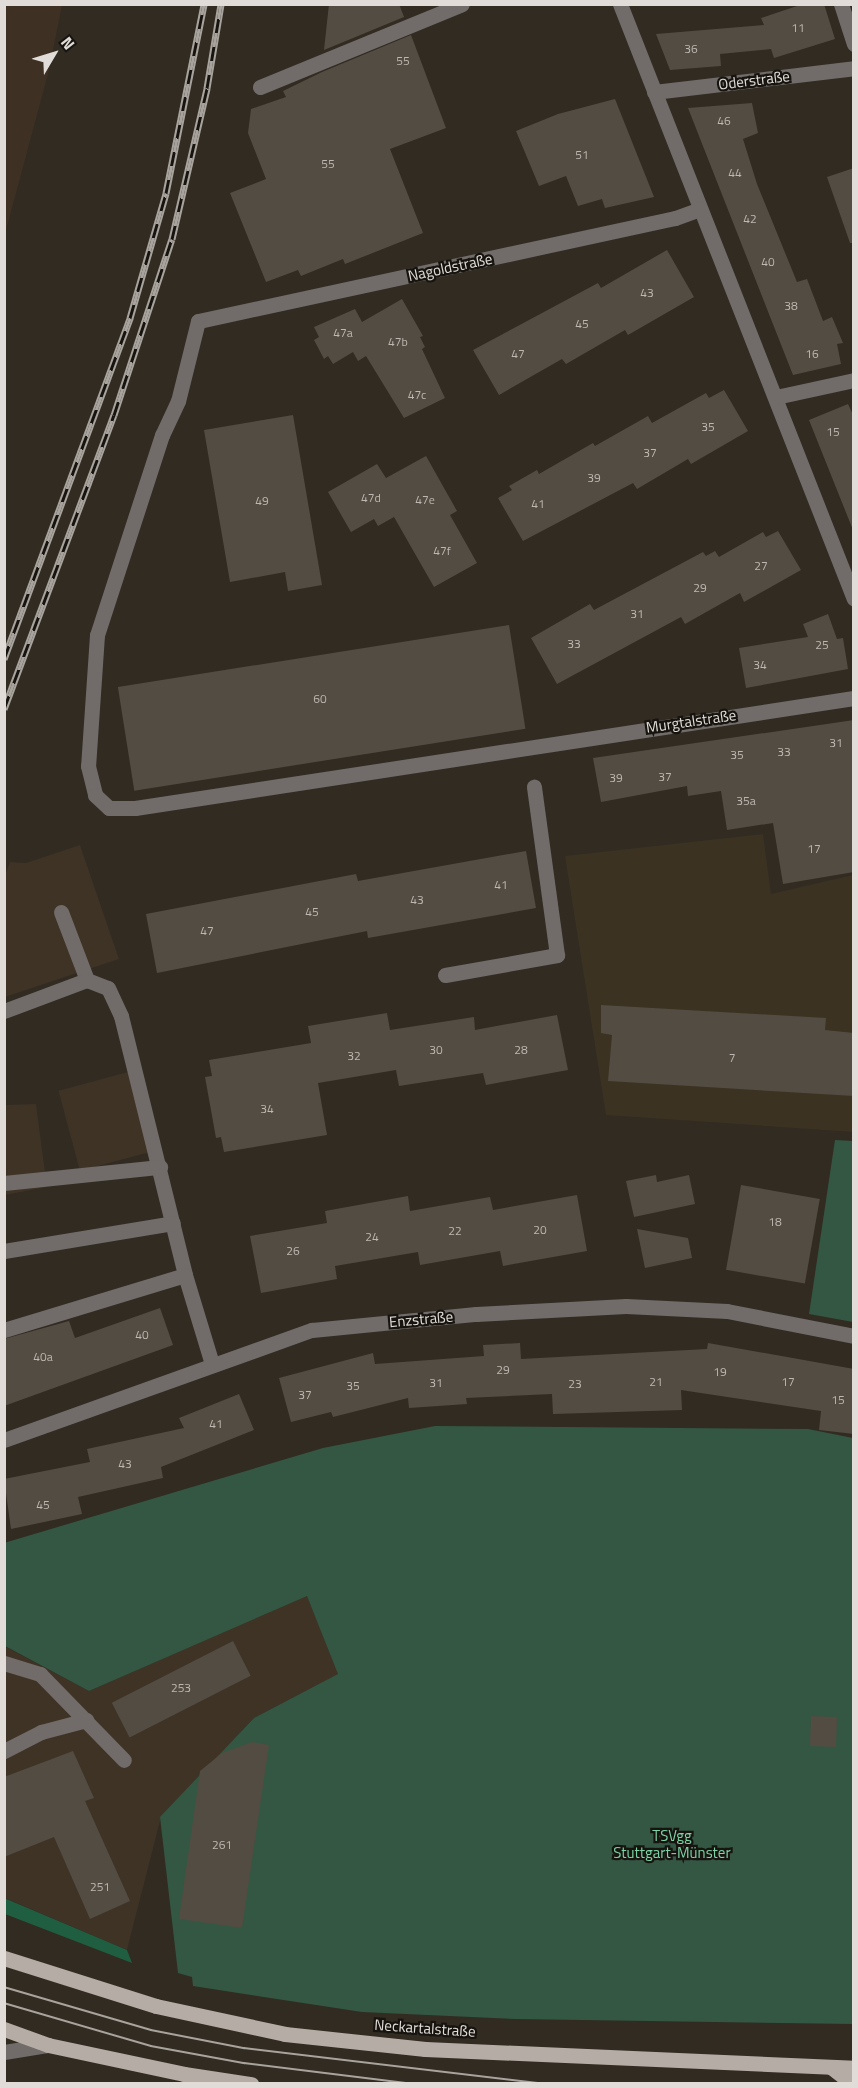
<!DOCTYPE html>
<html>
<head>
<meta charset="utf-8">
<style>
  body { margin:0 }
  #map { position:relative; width:858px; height:2088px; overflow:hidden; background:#312b22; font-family:"Titillium Web",sans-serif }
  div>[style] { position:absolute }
  .commercial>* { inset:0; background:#3e3023 }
  .built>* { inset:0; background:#3e3325; transform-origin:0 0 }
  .education>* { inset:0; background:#3b3222 }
  .green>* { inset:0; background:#335743 }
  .forest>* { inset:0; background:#205e41 }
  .building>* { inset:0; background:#534c42; transform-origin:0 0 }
  .minor>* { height:15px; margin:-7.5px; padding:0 7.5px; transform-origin:7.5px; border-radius:7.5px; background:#716c69 }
  .major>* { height:15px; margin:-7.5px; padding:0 7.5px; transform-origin:7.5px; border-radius:7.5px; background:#b5aca5 }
  .tram>* { height:1.5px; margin:-0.75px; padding:0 0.75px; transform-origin:0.75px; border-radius:0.75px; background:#a8a39d }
  .rail>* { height:7px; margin-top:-3.5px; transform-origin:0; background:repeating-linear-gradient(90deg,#171410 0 14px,#a8a39d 0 28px); box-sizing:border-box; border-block:2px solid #a8a39d }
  span { translate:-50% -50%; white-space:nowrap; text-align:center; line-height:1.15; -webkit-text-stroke:4.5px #171410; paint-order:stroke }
  .number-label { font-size:12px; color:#beb8b2 }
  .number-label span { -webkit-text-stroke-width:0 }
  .street-label { font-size:15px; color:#e1dcd7 }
  .park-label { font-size:15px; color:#7bd4a5 }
  .frame { position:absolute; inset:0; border:6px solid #e1dcd7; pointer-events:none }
  .north { position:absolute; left:24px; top:24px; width:60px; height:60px; -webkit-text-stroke:4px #171410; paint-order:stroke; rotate:52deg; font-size:16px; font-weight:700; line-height:24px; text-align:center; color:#e1dcd7 }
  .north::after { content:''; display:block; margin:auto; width:21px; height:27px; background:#e1dcd7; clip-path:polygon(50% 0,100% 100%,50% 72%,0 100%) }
</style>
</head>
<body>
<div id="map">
  <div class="commercial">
    <div style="clip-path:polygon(5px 4px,62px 5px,49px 70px,5px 234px)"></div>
  </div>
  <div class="built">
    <div style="clip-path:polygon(80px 845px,119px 959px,5px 997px,4px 878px,10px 862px,26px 863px)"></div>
    <div style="left:128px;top:1072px;width:83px;height:72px;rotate:75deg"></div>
    <div style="clip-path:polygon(36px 1104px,47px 1187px,5px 1195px,4px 1105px)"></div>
    <div style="clip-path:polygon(307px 1595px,339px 1674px,254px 1718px,161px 1817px,127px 1950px,5px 1898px,4px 1646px,89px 1691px)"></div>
  </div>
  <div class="education">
    <div style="clip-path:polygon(763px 834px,771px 894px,853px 875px,853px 1132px,606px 1115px,565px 856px)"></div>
  </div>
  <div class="green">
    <div style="clip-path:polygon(835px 1140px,853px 1141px,853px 1322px,809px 1314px)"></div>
    <div style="clip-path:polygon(435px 1426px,808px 1429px,853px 1438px,853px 2024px,516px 2019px,362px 2012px,193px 1986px,192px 1977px,178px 1973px,160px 1817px,254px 1718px,338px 1674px,307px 1596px,89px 1691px,5px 1646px,4px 1543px,323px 1448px)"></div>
  </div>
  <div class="forest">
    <div style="clip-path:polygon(4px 1898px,127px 1950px,132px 1963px,5px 1914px)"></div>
  </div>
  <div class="building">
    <div style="clip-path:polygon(329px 4px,399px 4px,404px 17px,324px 50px)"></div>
    <div style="clip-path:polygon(803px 4px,824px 4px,835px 39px,774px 58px,771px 49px,720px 54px,721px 66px,670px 70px,656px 34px,764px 25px,761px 18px)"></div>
    <div style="clip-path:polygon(411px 35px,446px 128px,390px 149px,423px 233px,345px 264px,343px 259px,301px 276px,298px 270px,266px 282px,230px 193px,266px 179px,248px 133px,251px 109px,286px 97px,283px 91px,322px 72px)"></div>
    <div style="clip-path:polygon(615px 99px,654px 197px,605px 208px,602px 199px,578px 206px,566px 176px,539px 186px,516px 131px,558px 114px)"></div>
    <div style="clip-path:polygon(752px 103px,758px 133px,743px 139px,757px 184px,797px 282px,807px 279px,823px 321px,832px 317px,843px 343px,837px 344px,841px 364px,793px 375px,688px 108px)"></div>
    <div style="clip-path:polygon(854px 168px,854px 243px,850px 243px,827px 177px)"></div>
    <div style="clip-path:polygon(667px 250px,694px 297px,628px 335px,625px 330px,566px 364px,562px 359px,499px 395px,473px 350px,598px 283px,601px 288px)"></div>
    <div style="clip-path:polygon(402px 299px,423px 336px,420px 337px,425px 347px,422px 349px,445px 398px,404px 418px,366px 356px,358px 361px,353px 352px,333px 364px,328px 356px,324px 359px,314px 340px,319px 337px,314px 327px,355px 309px,362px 322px)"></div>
    <div style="clip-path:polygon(724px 390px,748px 431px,691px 464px,688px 459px,637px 489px,633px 483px,523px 541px,498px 498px,512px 490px,509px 486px,537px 470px,539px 474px,593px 443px,595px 446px,648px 416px,652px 423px,706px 393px,709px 398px)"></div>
    <div style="clip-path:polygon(848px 404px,854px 417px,853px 530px,809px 420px)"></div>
    <div style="clip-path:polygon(293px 415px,322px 585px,288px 591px,285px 572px,230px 582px,204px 430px)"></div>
    <div style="clip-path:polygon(426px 456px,457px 511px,450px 515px,477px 563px,434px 587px,394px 517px,378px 526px,374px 519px,351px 532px,328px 492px,377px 464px,386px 478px)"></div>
    <div style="clip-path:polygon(778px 531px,801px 570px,744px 602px,740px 593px,685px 624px,681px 617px,557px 684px,531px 638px,590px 604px,594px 610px,703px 552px,706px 556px,715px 551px,719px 557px,763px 532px,766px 537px)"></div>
    <div style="clip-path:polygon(828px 614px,837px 639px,843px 638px,848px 669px,746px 688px,739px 648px,808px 637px,803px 624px)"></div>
    <div style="left:509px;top:625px;width:105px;height:396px;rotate:81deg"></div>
    <div style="clip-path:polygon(854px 720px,854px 872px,783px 884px,773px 823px,727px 830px,721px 791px,688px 796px,687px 786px,601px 802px,593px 758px)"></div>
    <div style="clip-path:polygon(526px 851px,536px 908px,368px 938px,367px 931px,157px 973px,146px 914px,356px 874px,358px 881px)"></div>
    <div style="clip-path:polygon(601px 1005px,826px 1018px,825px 1030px,854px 1033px,854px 1096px,608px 1081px,612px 1035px,601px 1033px)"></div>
    <div style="clip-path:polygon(387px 1013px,390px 1030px,474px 1017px,475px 1030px,557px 1015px,568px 1070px,486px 1085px,483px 1073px,399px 1086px,396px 1070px,318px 1083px,327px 1135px,224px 1152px,221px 1137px,216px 1138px,205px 1077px,212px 1076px,209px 1060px,311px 1043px,308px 1026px)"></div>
    <div style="clip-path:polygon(656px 1175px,657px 1182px,689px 1175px,695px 1204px,634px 1217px,626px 1181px)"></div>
    <div style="left:741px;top:1185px;width:80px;height:86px;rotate:10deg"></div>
    <div style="clip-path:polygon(577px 1195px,587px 1251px,503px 1266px,500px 1251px,420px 1265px,418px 1252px,335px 1266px,337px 1279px,261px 1293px,250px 1236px,327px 1223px,325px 1211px,408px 1196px,410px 1211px,490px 1197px,493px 1210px)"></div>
    <div style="clip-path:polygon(637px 1229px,688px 1238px,692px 1258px,645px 1268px)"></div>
    <div style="clip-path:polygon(160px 1308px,173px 1345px,4px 1406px,4px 1339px,69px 1321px,75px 1338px)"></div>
    <div style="clip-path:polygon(520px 1343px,521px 1359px,707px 1349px,708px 1343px,854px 1369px,854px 1434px,819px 1430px,821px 1411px,681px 1390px,682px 1410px,553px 1414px,552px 1394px,466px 1398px,467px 1404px,409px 1408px,408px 1398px,333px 1417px,331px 1412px,291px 1422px,279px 1378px,373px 1353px,375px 1364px,484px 1356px,483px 1345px)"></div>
    <div style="clip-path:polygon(239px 1394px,254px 1430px,161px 1467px,163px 1478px,78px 1497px,82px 1514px,11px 1529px,4px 1479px,90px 1462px,87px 1449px,184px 1428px,179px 1418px)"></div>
    <div style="left:233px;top:1641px;width:39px;height:136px;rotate:63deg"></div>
    <div style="left:811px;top:1716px;width:26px;height:30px;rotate:2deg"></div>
    <div style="clip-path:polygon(252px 1742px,269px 1745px,242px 1928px,179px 1919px,200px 1771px,222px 1753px)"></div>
    <div style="clip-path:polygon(73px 1751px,94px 1798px,85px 1801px,130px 1901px,90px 1919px,54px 1837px,4px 1857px,4px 1777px)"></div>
  </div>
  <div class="minor">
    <div style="left:620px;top:4px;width:639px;rotate:68.53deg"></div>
    <div style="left:841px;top:4px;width:42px;rotate:72deg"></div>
    <div style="left:260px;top:87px;width:218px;rotate:-22.3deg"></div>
    <div style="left:654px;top:92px;width:201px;rotate:-6.8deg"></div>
    <div style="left:700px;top:209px;width:27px;rotate:160deg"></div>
    <div style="left:675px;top:218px;width:488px;rotate:167.8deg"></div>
    <div style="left:198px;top:321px;width:82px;rotate:104deg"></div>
    <div style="left:178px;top:401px;width:38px;rotate:115deg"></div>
    <div style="left:162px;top:435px;width:210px;rotate:108deg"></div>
    <div style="left:97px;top:635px;width:131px;rotate:93.9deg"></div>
    <div style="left:88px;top:766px;width:30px;rotate:76deg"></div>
    <div style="left:95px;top:795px;width:19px;rotate:43deg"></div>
    <div style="left:109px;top:808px;width:26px"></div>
    <div style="left:135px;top:808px;width:727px;rotate:-8.7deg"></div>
    <div style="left:776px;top:397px;width:80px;rotate:-12.3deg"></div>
    <div style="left:61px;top:912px;width:73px;rotate:69.1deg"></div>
    <div style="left:87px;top:980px;width:22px;rotate:21deg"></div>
    <div style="left:108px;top:988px;width:31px;rotate:65deg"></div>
    <div style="left:121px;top:1016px;width:267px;rotate:76.1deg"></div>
    <div style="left:185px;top:1275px;width:93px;rotate:73.1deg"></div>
    <div style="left:445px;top:975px;width:114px;rotate:-10.1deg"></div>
    <div style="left:557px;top:955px;width:170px;rotate:-97.8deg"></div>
    <div style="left:4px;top:1011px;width:89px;rotate:-20.5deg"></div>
    <div style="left:4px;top:1183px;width:157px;rotate:-5.9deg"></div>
    <div style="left:4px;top:1251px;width:171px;rotate:-9.4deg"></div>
    <div style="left:4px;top:1330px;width:189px;rotate:-16.9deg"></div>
    <div style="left:4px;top:1440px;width:327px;rotate:-19.7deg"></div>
    <div style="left:312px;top:1330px;width:165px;rotate:-5.6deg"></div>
    <div style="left:476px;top:1314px;width:150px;rotate:-3.1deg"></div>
    <div style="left:626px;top:1306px;width:101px;rotate:2.8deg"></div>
    <div style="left:727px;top:1311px;width:129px;rotate:11.1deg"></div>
    <div style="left:4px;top:1663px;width:38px;rotate:17deg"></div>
    <div style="left:40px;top:1674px;width:120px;rotate:45.7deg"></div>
    <div style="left:4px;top:1751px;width:42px;rotate:-27.2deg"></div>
    <div style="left:41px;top:1732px;width:47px;rotate:-14.9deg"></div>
    <div style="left:4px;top:2052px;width:45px;rotate:-9deg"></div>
  </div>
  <div class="major">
    <div style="left:4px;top:1958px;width:159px;rotate:17.5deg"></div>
    <div style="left:156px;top:2006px;width:132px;rotate:12.2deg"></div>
    <div style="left:285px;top:2034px;width:141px;rotate:6.1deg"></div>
    <div style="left:425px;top:2049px;width:429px;rotate:2.5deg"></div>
    <div style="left:4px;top:2029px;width:47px;rotate:20deg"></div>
    <div style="left:48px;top:2045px;width:139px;rotate:12deg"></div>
    <div style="left:184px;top:2074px;width:68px;rotate:8.5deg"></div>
    <div style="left:831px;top:2067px;width:28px;rotate:38deg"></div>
  </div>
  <div class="tram">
    <div style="left:4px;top:1987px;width:153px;rotate:16.3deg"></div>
    <div style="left:151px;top:2030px;width:95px;rotate:11deg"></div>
    <div style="left:244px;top:2048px;width:304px;rotate:6.8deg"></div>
    <div style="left:4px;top:2003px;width:153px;rotate:16.3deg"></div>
    <div style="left:151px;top:2046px;width:95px;rotate:10.4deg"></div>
    <div style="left:244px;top:2063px;width:173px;rotate:7deg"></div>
  </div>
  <div class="rail">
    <div style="left:4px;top:659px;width:364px;rotate:-69.7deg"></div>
    <div style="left:130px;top:318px;width:130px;rotate:-73.9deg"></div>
    <div style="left:166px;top:193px;width:193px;rotate:-78.6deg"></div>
    <div style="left:4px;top:709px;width:314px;rotate:-69.5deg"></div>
    <div style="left:114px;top:415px;width:185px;rotate:-71.8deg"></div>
    <div style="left:172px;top:239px;width:155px;rotate:-76.9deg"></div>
    <div style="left:207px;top:88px;width:85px;rotate:-80.5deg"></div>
  </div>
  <div class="number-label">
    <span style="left:798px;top:28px">11</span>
    <span style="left:691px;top:49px">36</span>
    <span style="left:403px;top:61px">55</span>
    <span style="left:724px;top:121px">46</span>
    <span style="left:582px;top:155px">51</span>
    <span style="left:328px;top:164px">55</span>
    <span style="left:735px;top:173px">44</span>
    <span style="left:750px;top:219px">42</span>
    <span style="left:768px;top:262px">40</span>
    <span style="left:647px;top:293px">43</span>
    <span style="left:791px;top:306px">38</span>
    <span style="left:582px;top:324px">45</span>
    <span style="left:343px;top:333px">47a</span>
    <span style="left:398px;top:342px">47b</span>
    <span style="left:518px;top:354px">47</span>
    <span style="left:812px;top:354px">16</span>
    <span style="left:417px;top:395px">47c</span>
    <span style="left:708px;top:427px">35</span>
    <span style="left:833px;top:432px">15</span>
    <span style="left:650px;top:453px">37</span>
    <span style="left:594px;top:478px">39</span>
    <span style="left:371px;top:498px">47d</span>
    <span style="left:425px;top:500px">47e</span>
    <span style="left:262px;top:501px">49</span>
    <span style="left:538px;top:504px">41</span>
    <span style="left:442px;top:551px">47f</span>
    <span style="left:761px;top:566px">27</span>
    <span style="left:700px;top:588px">29</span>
    <span style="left:637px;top:614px">31</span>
    <span style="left:574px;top:644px">33</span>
    <span style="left:822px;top:645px">25</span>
    <span style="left:760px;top:665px">34</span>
    <span style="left:320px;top:699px">60</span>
    <span style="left:836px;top:743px">31</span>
    <span style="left:784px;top:752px">33</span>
    <span style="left:737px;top:755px">35</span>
    <span style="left:665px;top:777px">37</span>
    <span style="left:616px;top:778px">39</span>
    <span style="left:746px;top:801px">35a</span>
    <span style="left:814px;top:849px">17</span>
    <span style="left:501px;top:885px">41</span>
    <span style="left:417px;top:900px">43</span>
    <span style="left:312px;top:912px">45</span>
    <span style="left:207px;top:931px">47</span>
    <span style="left:436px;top:1050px">30</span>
    <span style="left:521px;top:1050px">28</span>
    <span style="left:354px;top:1056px">32</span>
    <span style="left:732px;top:1058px">7</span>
    <span style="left:267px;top:1109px">34</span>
    <span style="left:775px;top:1222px">18</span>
    <span style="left:540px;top:1230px">20</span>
    <span style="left:455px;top:1231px">22</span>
    <span style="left:372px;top:1237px">24</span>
    <span style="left:293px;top:1251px">26</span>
    <span style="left:142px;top:1335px">40</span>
    <span style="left:43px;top:1357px">40a</span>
    <span style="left:503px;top:1370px">29</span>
    <span style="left:720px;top:1372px">19</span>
    <span style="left:656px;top:1382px">21</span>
    <span style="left:788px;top:1382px">17</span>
    <span style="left:436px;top:1383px">31</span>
    <span style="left:575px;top:1384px">23</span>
    <span style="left:353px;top:1386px">35</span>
    <span style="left:305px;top:1395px">37</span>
    <span style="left:838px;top:1400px">15</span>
    <span style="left:216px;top:1424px">41</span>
    <span style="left:125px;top:1464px">43</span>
    <span style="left:43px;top:1505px">45</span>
    <span style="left:181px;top:1688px">253</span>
    <span style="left:222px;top:1845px">261</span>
    <span style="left:100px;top:1887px">251</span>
  </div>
  <div class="street-label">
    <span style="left:754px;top:80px;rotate:-7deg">Oderstraße</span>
    <span style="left:450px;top:267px;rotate:-12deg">Nagoldstraße</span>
    <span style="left:691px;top:721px;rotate:-8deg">Murgtalstraße</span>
    <span style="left:421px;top:1319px;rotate:-5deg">Enzstraße</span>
    <span style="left:425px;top:2028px;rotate:4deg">Neckartalstraße</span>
  </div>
  <div class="park-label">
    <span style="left:672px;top:1844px">TSVgg<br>Stuttgart-Münster</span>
  </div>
  <div class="frame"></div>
  <div class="north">N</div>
</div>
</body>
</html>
